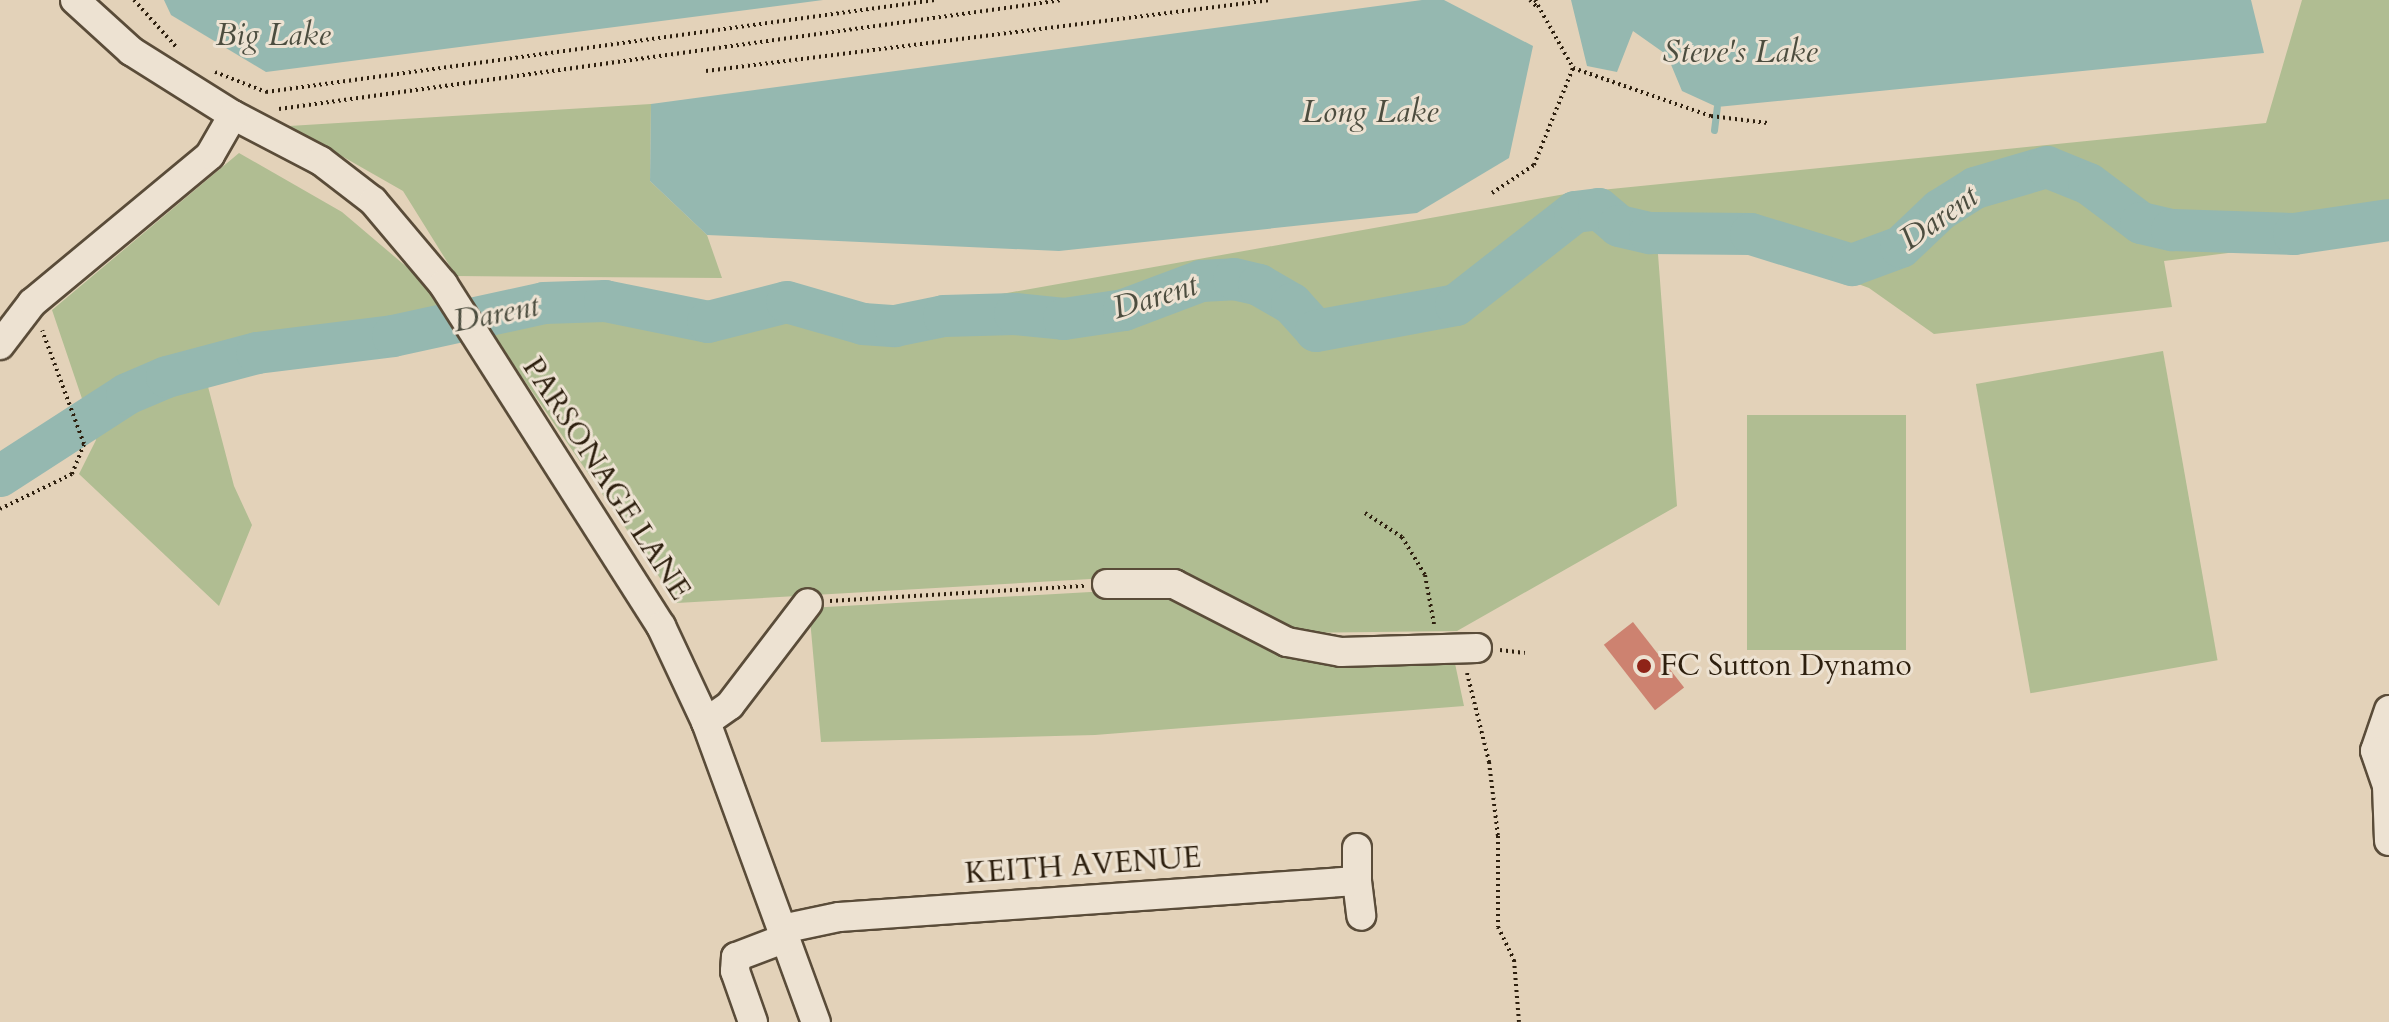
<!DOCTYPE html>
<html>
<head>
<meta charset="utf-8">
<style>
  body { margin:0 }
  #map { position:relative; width:2389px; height:1022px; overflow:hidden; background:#e3d2b9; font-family:Cardo,serif }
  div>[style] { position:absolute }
  .green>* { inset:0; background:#b0bd92; transform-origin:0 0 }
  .water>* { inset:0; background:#95b8b0 }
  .stream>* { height:7px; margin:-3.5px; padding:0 3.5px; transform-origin:3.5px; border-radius:3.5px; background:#95b8b0 }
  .river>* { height:42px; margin:-21px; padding:0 21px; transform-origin:21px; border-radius:21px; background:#95b8b0 }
  .building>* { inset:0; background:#cd8270; transform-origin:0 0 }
  .path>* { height:4px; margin-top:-2px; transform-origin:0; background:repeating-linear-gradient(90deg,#2d1f0e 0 2px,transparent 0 6px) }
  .roads { filter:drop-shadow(2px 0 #5a4c39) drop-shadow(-2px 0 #5a4c39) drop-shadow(0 2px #5a4c39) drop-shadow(0 -2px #5a4c39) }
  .minor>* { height:28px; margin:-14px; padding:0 14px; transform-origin:14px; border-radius:14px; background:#ede2d2 }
  .dots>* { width:22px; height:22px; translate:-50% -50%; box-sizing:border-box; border:4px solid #ede2d2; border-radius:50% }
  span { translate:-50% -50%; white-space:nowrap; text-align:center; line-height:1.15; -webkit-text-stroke:6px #ede2d2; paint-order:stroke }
  .street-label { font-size:30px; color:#2d1f0e }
  .poi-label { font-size:30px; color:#2d1f0e }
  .left { translate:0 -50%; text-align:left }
  .water-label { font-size:32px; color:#4c4d3f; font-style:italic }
</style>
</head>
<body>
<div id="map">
  <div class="green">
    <div style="clip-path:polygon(2302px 0,2389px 0,2389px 233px,2164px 261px,2172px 307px,1934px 334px,1869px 288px,1742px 241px,1657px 241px,1677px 506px,1457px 631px,1291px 633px,1108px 578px,677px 603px,485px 323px,590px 308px,711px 328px,788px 312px,891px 332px,1028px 321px,979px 298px,1571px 193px,2266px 123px)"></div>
    <div style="clip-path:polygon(651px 104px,650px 181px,707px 235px,722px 278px,456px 276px,403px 191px,289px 126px)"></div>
    <div style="clip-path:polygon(239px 153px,342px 212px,428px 285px,444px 312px,200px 356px,234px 486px,252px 525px,219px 606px,79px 474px,96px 440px,52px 310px)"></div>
    <div style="left:2163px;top:351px;width:314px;height:190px;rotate:80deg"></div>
    <div style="left:1747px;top:415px;width:159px;height:235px"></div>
    <div style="clip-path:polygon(1108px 591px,1173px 597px,1273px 647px,1453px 654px,1464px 706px,1095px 735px,821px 742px,809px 608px)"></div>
  </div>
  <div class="water">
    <div style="clip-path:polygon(164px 0,823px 0,266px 72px,171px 15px)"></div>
    <div style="clip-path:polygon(1422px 0,1444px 0,1533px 46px,1509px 158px,1417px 213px,1059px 251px,707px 235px,650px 181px,651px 104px)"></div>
    <div style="clip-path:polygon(1571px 0,2251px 0,2264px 53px,1717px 107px,1682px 91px,1667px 55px,1633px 31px,1617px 72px,1587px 66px)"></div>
  </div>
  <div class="stream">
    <div style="left:1714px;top:130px;width:23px;rotate:-83deg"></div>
  </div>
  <div class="river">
    <div style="left:0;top:476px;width:151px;rotate:-32.8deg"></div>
    <div style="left:127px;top:394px;width:43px;rotate:-23deg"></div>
    <div style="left:167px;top:377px;width:93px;rotate:-14.9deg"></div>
    <div style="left:257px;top:353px;width:137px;rotate:-7.1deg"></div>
    <div style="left:393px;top:336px;width:155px;rotate:-12.3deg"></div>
    <div style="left:544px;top:303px;width:61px;rotate:-1.9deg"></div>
    <div style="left:605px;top:301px;width:105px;rotate:11.5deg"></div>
    <div style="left:708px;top:322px;width:81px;rotate:-14.2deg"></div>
    <div style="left:787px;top:302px;width:79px;rotate:16.1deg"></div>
    <div style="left:863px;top:324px;width:32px;rotate:4deg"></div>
    <div style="left:895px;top:326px;width:50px;rotate:-11.5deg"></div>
    <div style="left:944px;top:316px;width:71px;rotate:-1.6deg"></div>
    <div style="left:1015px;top:314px;width:49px;rotate:5.8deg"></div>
    <div style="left:1064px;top:319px;width:61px;rotate:-8.5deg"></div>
    <div style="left:1124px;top:310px;width:82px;rotate:-20.6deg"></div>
    <div style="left:1201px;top:281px;width:33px;rotate:-3deg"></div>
    <div style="left:1234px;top:279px;width:26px;rotate:13deg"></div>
    <div style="left:1259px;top:285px;width:38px;rotate:30deg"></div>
    <div style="left:1292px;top:304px;width:36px;rotate:48deg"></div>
    <div style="left:1316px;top:331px;width:142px;rotate:-10.5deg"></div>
    <div style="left:1456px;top:305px;width:151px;rotate:-38deg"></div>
    <div style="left:1575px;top:212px;width:24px;rotate:-7deg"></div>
    <div style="left:1599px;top:209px;width:26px;rotate:40deg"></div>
    <div style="left:1619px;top:226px;width:32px;rotate:13deg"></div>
    <div style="left:1650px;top:233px;width:101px;rotate:0.6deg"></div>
    <div style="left:1751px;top:234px;width:106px;rotate:17.1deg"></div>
    <div style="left:1852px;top:265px;width:52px;rotate:-20.2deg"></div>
    <div style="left:1901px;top:247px;width:54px;rotate:-43.5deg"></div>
    <div style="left:1940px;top:210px;width:41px;rotate:-32.2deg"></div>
    <div style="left:1975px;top:188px;width:75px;rotate:-16.3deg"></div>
    <div style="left:2047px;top:167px;width:45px;rotate:22deg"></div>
    <div style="left:2089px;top:184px;width:65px;rotate:36.9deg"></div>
    <div style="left:2141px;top:223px;width:32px;rotate:13deg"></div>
    <div style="left:2172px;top:230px;width:122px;rotate:1.9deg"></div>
    <div style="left:2294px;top:234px;width:96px;rotate:-8.4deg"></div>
  </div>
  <div class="building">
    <div style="left:1633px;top:622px;width:83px;height:37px;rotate:52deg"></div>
  </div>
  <div class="path">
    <div style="left:134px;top:0;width:66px;rotate:48.1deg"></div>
    <div style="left:1530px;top:0;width:11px;rotate:45deg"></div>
    <div style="left:1535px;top:0;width:78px;rotate:60.8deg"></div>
    <div style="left:706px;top:71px;width:569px;rotate:-7.16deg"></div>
    <div style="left:215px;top:72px;width:55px;rotate:21.4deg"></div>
    <div style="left:266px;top:92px;width:675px;rotate:-7.83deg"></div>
    <div style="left:279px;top:109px;width:792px;rotate:-7.92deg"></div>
    <div style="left:1492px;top:193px;width:50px;rotate:-33.7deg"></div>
    <div style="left:1534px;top:165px;width:105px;rotate:-68.1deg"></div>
    <div style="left:1573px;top:68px;width:146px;rotate:19.2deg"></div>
    <div style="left:1711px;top:116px;width:57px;rotate:7deg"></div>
    <div style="left:0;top:509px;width:80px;rotate:-25.9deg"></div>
    <div style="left:72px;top:474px;width:32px;rotate:-68deg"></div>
    <div style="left:84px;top:444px;width:121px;rotate:-110.2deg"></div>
    <div style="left:1365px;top:513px;width:44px;rotate:33deg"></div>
    <div style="left:1402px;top:537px;width:44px;rotate:58.8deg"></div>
    <div style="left:1425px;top:575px;width:50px;rotate:79.6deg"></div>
    <div style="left:830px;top:601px;width:255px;rotate:-3.4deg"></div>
    <div style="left:1500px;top:650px;width:25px;rotate:7deg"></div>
    <div style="left:1467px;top:673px;width:92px;rotate:76.1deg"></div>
    <div style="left:1489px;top:762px;width:75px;rotate:83.1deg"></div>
    <div style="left:1498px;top:836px;width:91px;rotate:90deg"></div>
    <div style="left:1498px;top:927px;width:37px;rotate:64deg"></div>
    <div style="left:1514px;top:960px;width:62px;rotate:85.4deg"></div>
  </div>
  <div class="roads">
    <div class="minor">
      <div style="left:75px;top:0;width:76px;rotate:42.3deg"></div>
      <div style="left:131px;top:51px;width:120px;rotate:32.1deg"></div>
      <div style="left:233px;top:115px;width:99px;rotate:27.6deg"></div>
      <div style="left:321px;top:161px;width:66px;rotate:37.6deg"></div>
      <div style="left:373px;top:201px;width:109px;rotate:49.9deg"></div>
      <div style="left:443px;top:284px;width:406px;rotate:57.5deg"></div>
      <div style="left:661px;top:626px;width:106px;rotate:64.9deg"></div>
      <div style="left:706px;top:722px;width:320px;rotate:69.9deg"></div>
      <div style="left:0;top:345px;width:53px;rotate:-52.7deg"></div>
      <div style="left:32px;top:303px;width:231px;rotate:-39.7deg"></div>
      <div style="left:210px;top:155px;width:46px;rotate:-60.1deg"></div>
      <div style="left:1107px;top:584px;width:67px"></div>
      <div style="left:1174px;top:584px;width:127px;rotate:27.2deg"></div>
      <div style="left:1287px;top:642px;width:55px;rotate:10.5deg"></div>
      <div style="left:1341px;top:652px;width:136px;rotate:-1.7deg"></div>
      <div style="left:2389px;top:710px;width:43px;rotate:108.9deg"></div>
      <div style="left:2375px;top:751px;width:37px;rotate:71deg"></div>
      <div style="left:2387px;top:786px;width:55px;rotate:87.9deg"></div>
      <div style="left:706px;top:722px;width:29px;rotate:-35deg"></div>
      <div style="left:730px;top:705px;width:128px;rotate:-52.6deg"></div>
      <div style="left:1357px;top:881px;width:35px;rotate:83deg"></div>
      <div style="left:782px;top:929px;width:58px;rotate:-11.9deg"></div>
      <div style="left:839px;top:917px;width:519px;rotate:-3.98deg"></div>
      <div style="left:1357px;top:881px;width:33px;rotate:-90deg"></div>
      <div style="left:753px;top:1022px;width:54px;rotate:-109.4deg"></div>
      <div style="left:735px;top:971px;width:14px;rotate:-86deg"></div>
      <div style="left:736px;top:957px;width:53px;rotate:-20.8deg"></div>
    </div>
  </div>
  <div class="dots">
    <div style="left:1644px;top:666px;background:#8f2418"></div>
  </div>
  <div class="street-label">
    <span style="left:606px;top:479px;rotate:57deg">PARSONAGE LANE</span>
    <span style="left:1083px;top:866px;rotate:-4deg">KEITH AVENUE</span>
  </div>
  <div class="poi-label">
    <span class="left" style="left:1660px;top:666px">FC Sutton Dynamo</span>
  </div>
  <div class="water-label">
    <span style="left:273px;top:35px">Big Lake</span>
    <span style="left:1740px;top:52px">Steve's Lake</span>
    <span style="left:1370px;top:112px">Long Lake</span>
    <span style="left:1939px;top:218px;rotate:-35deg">Darent</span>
    <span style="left:1155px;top:297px;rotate:-17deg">Darent</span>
    <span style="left:496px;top:314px;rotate:-11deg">Darent</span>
  </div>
</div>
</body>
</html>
